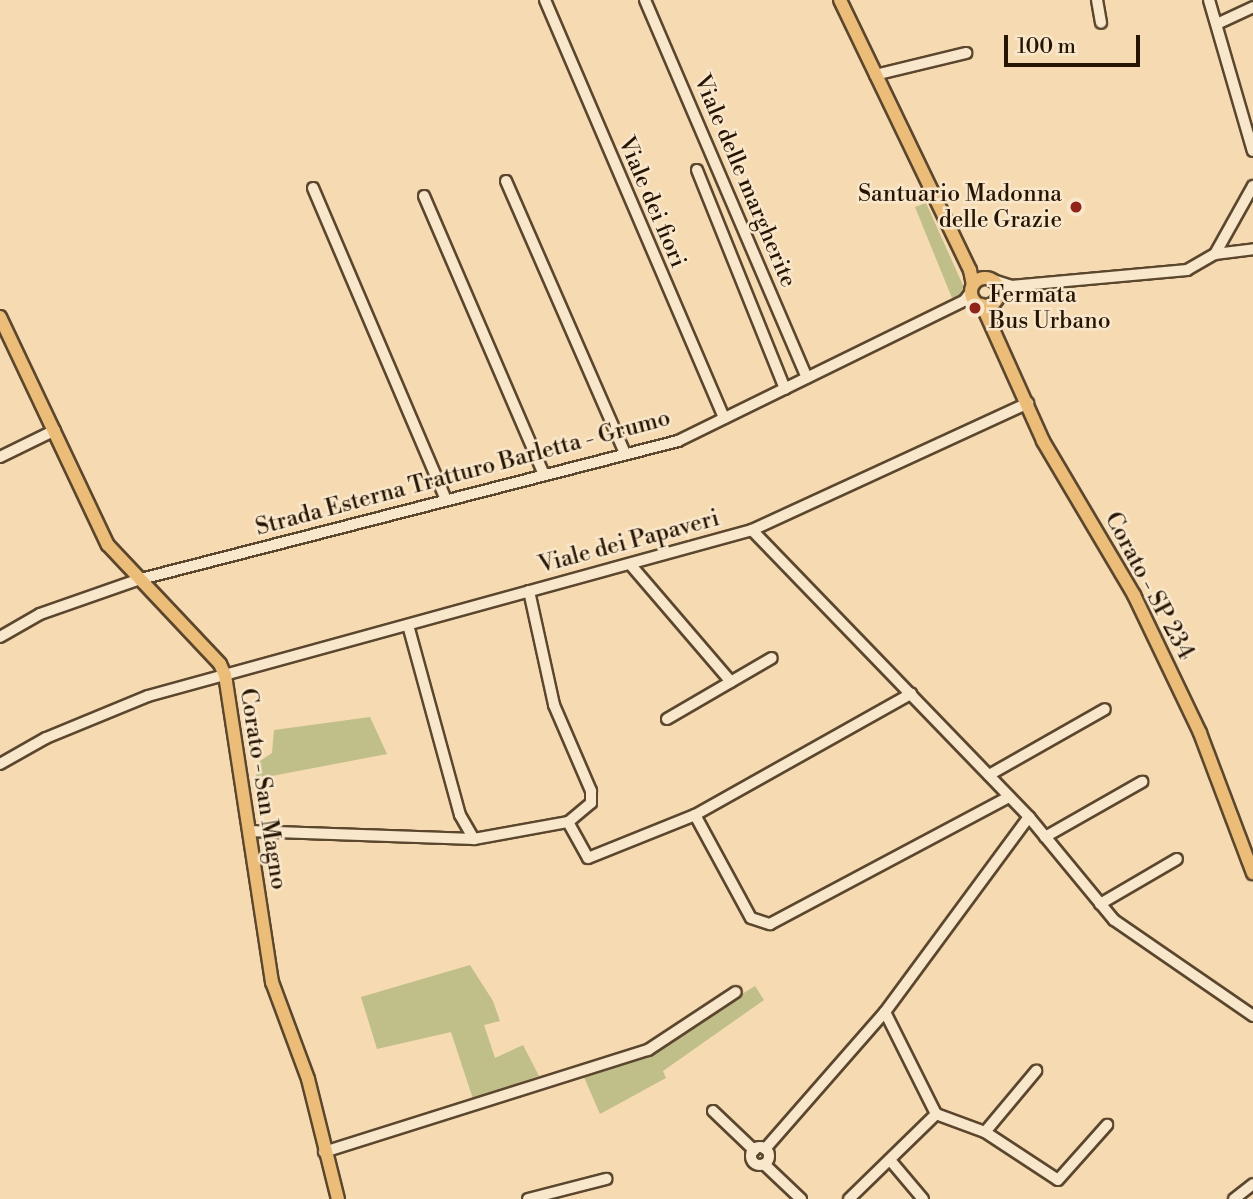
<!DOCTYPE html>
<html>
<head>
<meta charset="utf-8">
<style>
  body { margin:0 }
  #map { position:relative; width:1253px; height:1199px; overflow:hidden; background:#f6dab1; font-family:"Libre Bodoni",serif }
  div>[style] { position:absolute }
  .green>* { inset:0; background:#c0be89 }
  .roads { filter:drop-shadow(2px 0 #5b462e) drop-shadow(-2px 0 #5b462e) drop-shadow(0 2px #5b462e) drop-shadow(0 -2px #5b462e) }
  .minor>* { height:10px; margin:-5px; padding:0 5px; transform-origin:5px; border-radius:5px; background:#f9e7cc }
  .minor>.ring { margin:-5px; padding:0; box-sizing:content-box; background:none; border:10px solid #f9e7cc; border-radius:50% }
  .major>* { height:12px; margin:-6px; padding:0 6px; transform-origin:6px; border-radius:6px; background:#ebbd78 }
  .major>.ring { margin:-6px; padding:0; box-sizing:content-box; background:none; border:12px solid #ebbd78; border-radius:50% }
  .dots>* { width:19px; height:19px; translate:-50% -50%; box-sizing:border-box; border:4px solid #f9e7cc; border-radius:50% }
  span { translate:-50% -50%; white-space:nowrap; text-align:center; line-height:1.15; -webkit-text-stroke:5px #f9e7cc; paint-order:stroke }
  .street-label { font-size:23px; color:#271503 }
  .poi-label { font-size:23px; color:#271503 }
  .right { translate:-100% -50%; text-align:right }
  .left { translate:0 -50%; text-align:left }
  .scale { position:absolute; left:1004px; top:35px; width:136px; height:32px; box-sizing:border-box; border:4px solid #271503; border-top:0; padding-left:9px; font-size:21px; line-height:24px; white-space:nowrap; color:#271503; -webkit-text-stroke:5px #f9e7cc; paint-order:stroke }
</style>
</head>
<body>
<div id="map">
  <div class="green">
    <div style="clip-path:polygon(926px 203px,966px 292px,952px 298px,915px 207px)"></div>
    <div style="clip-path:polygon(370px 717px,387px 754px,256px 779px,257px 763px,272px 753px,274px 730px)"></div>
    <div style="clip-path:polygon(470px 965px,493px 1001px,500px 1021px,484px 1025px,495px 1058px,523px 1045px,539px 1076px,473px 1099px,451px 1032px,377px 1049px,361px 997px)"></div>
    <div style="clip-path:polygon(755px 986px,764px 1000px,663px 1071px,666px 1078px,600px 1114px,583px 1075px,650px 1051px)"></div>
  </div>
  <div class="roads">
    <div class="minor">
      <div style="left:545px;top:0;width:455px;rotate:66.8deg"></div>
      <div style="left:645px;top:0;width:411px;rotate:66.8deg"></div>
      <div style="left:1097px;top:0;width:23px;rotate:80deg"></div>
      <div style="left:1209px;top:0;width:157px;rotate:73.8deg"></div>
      <div style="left:1219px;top:23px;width:38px;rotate:-25deg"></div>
      <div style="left:875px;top:75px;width:94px;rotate:-13.6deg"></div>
      <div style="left:697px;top:170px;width:236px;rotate:68.1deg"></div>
      <div style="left:506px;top:181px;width:298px;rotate:66.4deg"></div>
      <div style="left:313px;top:188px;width:339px;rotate:66.9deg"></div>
      <div style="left:424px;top:196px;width:304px;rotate:66.7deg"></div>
      <div style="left:1215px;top:254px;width:38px;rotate:-7deg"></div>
      <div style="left:993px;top:280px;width:19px;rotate:18deg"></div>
      <div style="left:1011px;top:286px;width:177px;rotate:-5.2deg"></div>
      <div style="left:1187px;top:270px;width:32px;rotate:-30deg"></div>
      <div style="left:1215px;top:254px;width:78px;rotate:-60.8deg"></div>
      <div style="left:998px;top:296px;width:16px;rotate:-38deg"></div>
      <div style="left:0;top:457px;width:61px;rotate:-26.1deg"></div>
      <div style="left:752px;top:530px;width:399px;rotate:46deg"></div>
      <div style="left:1029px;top:817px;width:134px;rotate:50.5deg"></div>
      <div style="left:1114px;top:920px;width:169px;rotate:34.6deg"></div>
      <div style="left:630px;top:564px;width:155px;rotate:49.4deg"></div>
      <div style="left:529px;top:591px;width:117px;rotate:77.6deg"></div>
      <div style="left:554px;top:705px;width:94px;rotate:66.7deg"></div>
      <div style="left:591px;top:791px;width:12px;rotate:90deg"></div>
      <div style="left:591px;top:803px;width:30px;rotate:140deg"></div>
      <div style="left:568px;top:822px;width:41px;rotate:60.9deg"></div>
      <div style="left:588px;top:858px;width:115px;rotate:-21.9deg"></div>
      <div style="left:695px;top:815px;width:248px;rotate:-29.3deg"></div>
      <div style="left:408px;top:625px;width:197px;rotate:74.7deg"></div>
      <div style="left:460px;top:815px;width:28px;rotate:60deg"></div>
      <div style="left:0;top:637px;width:46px;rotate:-29.9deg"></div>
      <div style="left:40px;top:614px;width:103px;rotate:-19.3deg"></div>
      <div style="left:137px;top:580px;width:559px;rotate:-14.41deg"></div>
      <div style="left:678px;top:441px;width:318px;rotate:-26.1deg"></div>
      <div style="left:964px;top:301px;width:11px;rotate:-52deg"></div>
      <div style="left:667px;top:719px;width:121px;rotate:-30.2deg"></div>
      <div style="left:0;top:764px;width:53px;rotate:-29.5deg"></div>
      <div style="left:46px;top:738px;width:110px;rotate:-22.4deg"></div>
      <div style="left:148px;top:696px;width:626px;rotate:-15.37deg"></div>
      <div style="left:752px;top:530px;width:304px;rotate:-24.7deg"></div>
      <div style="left:989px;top:775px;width:133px;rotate:-29.6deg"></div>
      <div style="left:695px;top:815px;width:117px;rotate:61.5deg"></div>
      <div style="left:751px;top:918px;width:20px;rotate:18deg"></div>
      <div style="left:770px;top:924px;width:271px;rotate:-28deg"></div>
      <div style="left:248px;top:831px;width:226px;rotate:2deg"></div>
      <div style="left:474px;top:839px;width:96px;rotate:-10.3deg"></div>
      <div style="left:1045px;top:837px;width:112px;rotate:-29.6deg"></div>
      <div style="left:1100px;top:904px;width:89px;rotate:-30.3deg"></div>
      <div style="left:885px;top:1012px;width:114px;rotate:63.4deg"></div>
      <div style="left:936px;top:1114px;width:52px;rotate:20.2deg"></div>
      <div style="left:985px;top:1132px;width:87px;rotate:33.3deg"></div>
      <div style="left:1058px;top:1180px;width:74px;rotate:-48.3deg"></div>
      <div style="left:713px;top:1111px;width:57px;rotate:43.6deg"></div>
      <div style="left:985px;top:1132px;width:80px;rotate:-50.1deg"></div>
      <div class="ring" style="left:751px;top:1147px;width:8px;height:8px"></div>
      <div style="left:765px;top:1149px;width:182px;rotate:-48.8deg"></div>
      <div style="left:885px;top:1012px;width:242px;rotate:-53.6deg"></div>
      <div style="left:324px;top:1152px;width:340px;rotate:-17.5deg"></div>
      <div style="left:648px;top:1050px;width:105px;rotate:-33.4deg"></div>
      <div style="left:890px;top:1160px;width:51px;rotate:49.8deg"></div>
      <div style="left:764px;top:1164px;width:51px;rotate:43.4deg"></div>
      <div style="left:528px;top:1199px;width:81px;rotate:-14.4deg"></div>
      <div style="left:849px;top:1199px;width:122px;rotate:-44.3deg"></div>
      <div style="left:1234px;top:1199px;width:24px;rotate:-38deg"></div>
    </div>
    <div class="major">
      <div style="left:840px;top:0;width:300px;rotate:64.3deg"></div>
      <div style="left:970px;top:270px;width:15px;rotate:79deg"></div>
      <div class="ring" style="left:971px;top:278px;width:16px;height:16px"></div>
      <div style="left:982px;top:305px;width:149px;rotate:65.8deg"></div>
      <div style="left:1043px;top:441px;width:179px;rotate:59.4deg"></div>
      <div style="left:1134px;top:595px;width:153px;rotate:64.4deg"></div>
      <div style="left:1200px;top:733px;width:150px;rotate:69.3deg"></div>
      <div style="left:0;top:317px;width:252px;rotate:64.7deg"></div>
      <div style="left:108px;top:545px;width:163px;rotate:46.7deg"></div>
      <div style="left:220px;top:664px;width:12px;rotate:66deg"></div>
      <div style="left:225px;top:675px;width:311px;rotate:81.3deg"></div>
      <div style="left:272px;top:982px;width:103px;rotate:69.6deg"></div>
      <div style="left:308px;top:1079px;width:124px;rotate:76deg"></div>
    </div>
  </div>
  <div class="dots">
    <div style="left:1076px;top:207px;background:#8f2418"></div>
    <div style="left:975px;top:308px;background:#8f2418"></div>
  </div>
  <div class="street-label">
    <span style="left:745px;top:181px;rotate:67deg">Viale delle margherite</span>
    <span style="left:652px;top:202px;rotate:67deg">Viale dei fiori</span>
    <span style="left:463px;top:473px;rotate:-15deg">Strada Esterna Tratturo Barletta - Grumo</span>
    <span style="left:629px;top:542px;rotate:-15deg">Viale dei Papaveri</span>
    <span style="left:1149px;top:586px;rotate:62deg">Corato - SP 234</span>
    <span style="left:263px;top:789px;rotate:81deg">Corato - San Magno</span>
  </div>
  <div class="poi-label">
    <span class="right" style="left:1062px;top:207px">Santuario Madonna<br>delle Grazie</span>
    <span class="left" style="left:989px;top:308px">Fermata<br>Bus Urbano</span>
  </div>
  <div class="scale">100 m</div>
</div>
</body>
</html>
